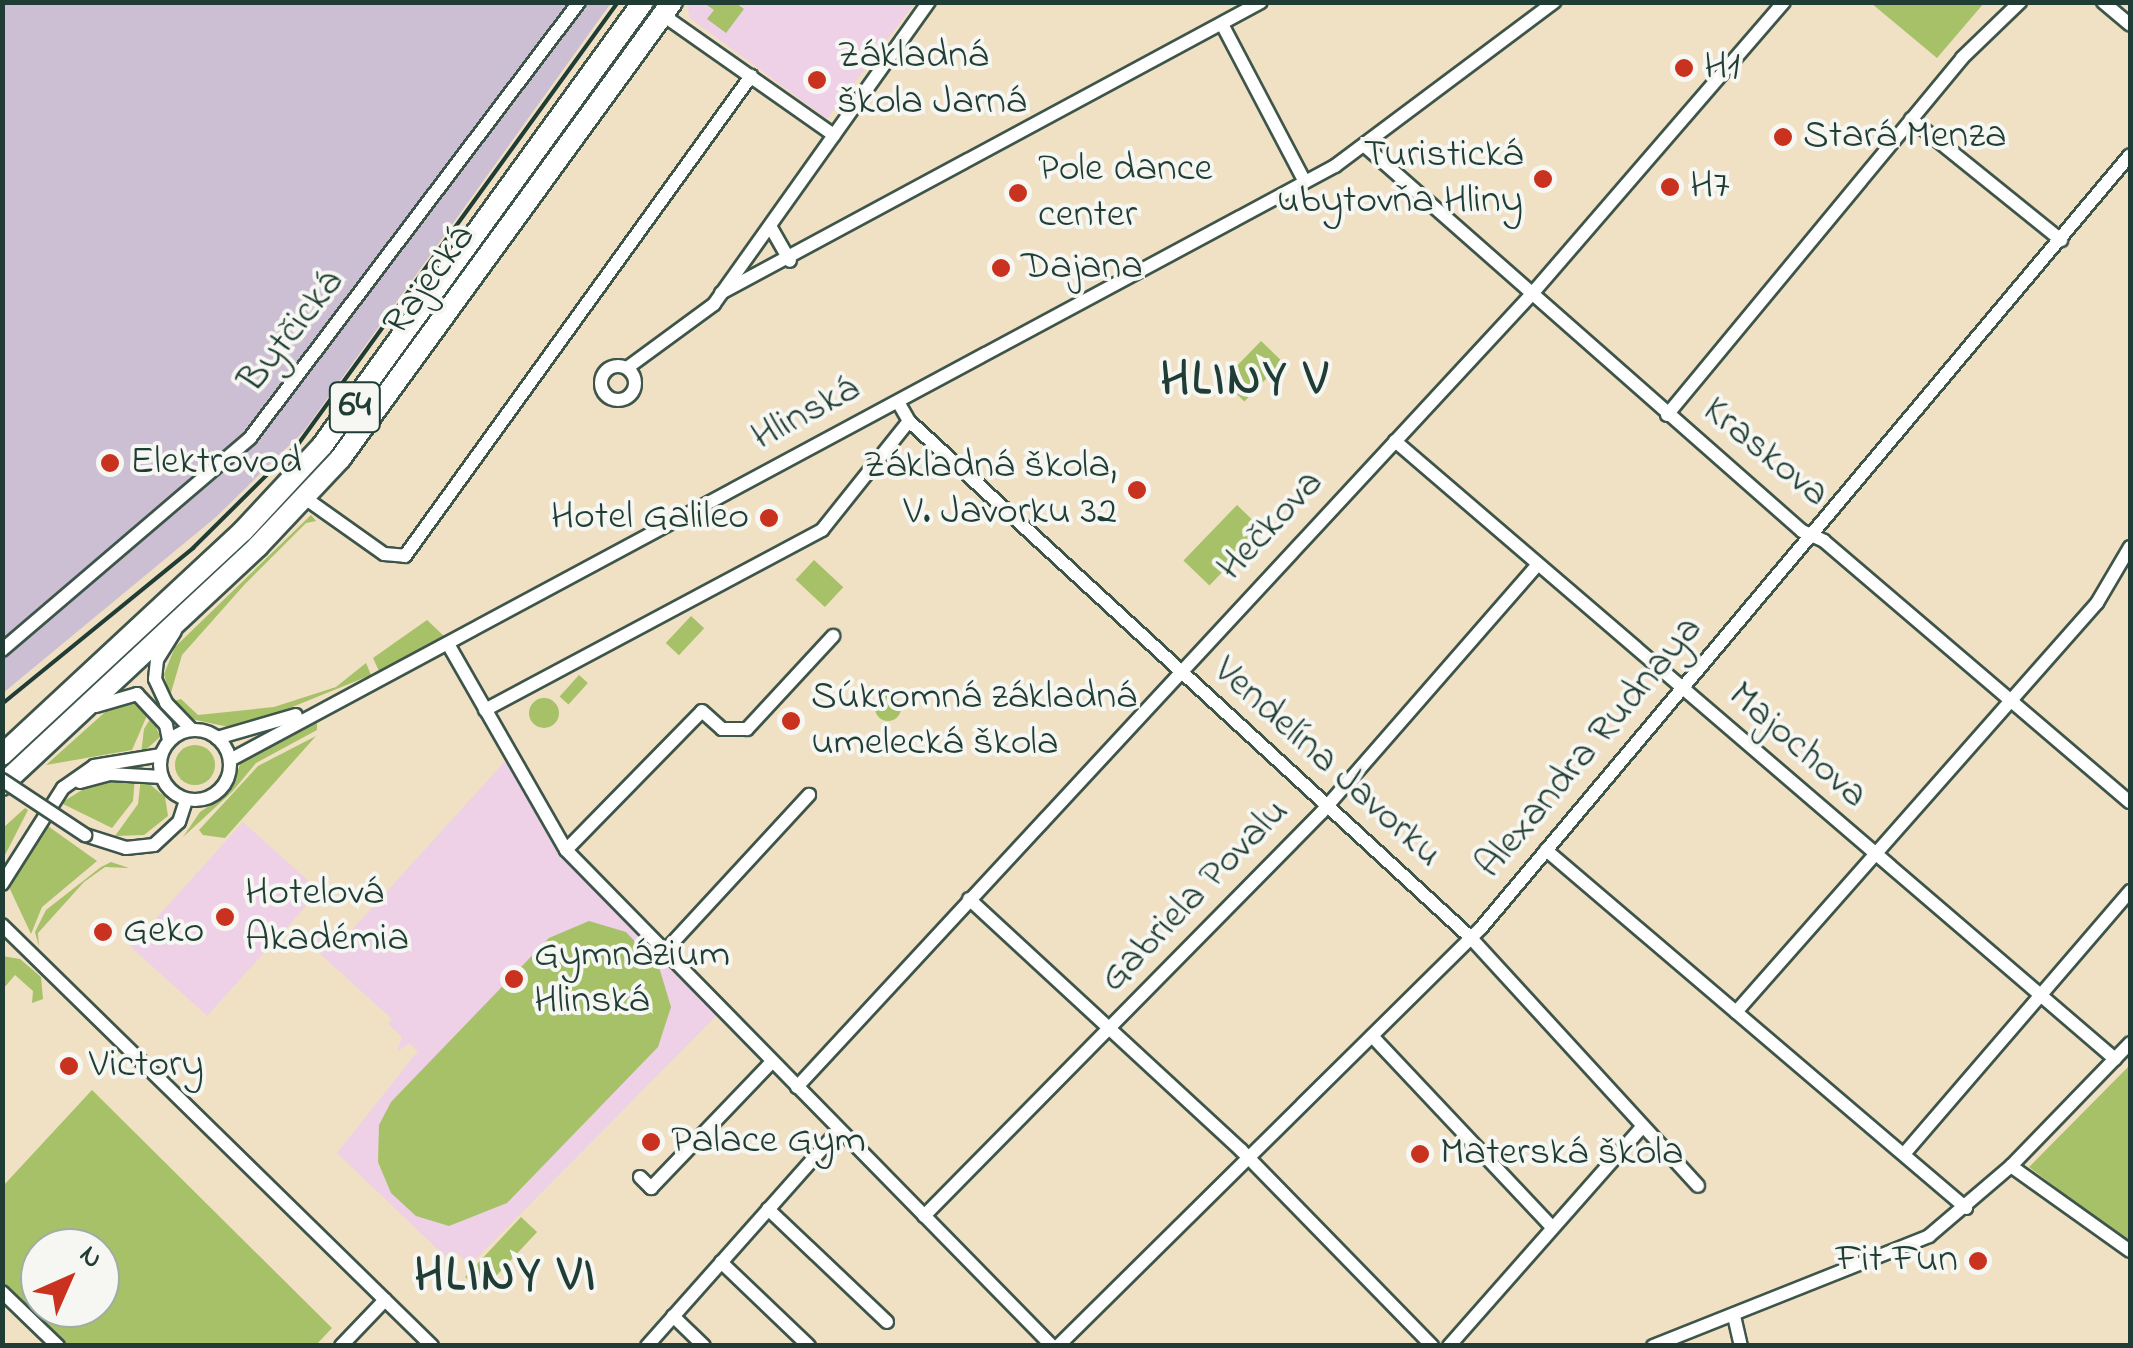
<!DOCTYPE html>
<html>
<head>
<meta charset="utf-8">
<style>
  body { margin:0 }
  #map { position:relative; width:2133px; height:1348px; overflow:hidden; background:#f0e0c4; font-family:"Indie Flower",sans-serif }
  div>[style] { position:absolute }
  .built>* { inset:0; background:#eed0e7; transform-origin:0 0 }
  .industrial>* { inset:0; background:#ccbed3 }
  .green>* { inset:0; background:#a6c167; transform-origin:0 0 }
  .round { border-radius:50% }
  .roads { filter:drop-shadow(2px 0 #3e554a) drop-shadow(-2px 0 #3e554a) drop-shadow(0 2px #3e554a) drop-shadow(0 -2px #3e554a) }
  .street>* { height:12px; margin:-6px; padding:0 6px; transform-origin:6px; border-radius:6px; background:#fff }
  .street>.ring { margin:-6px; padding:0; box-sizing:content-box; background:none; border:12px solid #fff; border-radius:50% }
  .primary>* { height:20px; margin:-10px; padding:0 10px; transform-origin:10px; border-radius:10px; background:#fff }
  .rail>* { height:4px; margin:-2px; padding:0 2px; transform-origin:2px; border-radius:2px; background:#1f3d34 }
  .bridges { filter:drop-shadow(2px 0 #3e554a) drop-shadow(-2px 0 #3e554a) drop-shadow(0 2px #3e554a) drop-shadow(0 -2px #3e554a) }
  .street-bridge>* { height:12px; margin:-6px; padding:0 6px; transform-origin:6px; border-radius:6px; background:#fff }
  .dots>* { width:28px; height:28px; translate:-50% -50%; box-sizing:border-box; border:5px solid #f6f6f2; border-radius:50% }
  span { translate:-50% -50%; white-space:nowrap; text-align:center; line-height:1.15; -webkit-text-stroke:8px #f6f6f2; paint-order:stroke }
  .shield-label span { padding:2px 8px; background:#f6f6f2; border:2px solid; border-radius:8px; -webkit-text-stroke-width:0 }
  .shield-label { font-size:38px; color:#1f3d34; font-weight:700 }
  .poi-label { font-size:40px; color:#1f3d34 }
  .left { translate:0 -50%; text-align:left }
  .right { translate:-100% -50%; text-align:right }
  .street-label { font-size:40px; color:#1f3d34 }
  .district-label { font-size:50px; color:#1f3d34; font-weight:700; letter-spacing:2.5px }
  .frame { position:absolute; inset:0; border:5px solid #1f3d34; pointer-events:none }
  .north { position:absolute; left:20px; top:1228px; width:100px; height:100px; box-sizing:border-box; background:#f6f6f2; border:2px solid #a0aca6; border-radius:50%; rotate:45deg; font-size:28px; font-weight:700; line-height:40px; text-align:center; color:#1f3d34 }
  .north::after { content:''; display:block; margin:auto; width:35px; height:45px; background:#c8321e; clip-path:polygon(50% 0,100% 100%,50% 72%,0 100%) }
</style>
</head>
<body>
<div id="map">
  <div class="built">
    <div style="clip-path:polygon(687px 2px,915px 3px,827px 119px,690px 18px)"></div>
    <div style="clip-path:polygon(507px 759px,561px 853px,717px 1015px,470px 1265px,456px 1252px,448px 1259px,337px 1153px,418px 1051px,409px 1043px,397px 1052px,402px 1037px,388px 1024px,392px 1019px,306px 941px,320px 926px,340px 943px)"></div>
    <div style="left:243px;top:822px;width:103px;height:168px;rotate:42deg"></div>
  </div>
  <div class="industrial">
    <div style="clip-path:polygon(3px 3px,611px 3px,304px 431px,216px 517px,3px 693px)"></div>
  </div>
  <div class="green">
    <div style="clip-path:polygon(704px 3px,736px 3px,744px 9px,726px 33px,707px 19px,714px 10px)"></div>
    <div style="clip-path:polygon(1871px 3px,1984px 2px,1984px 3px,1937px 58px)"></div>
    <div style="left:1261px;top:341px;width:30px;height:55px;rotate:44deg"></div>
    <div style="left:1237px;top:505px;width:36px;height:77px;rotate:44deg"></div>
    <div style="clip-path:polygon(311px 515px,316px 521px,306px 523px,245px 584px,182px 655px,170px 696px,164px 674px,175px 647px)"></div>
    <div style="left:814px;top:560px;width:40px;height:27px;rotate:43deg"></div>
    <div style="left:691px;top:616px;width:18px;height:37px;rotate:43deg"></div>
    <div style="clip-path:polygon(427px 620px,445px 637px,379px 671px,373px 658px)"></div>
    <div style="clip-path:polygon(366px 663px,371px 675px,238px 729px,191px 719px,174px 701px,181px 699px,198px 715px,274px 707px,336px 687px)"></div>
    <div style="left:579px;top:675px;width:12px;height:29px;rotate:42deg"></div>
    <div class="round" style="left:875px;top:695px;width:26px;height:26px"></div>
    <div class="round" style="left:529px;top:698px;width:30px;height:30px"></div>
    <div style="clip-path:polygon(137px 701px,149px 711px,132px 750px,46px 765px,113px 705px)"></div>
    <div style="clip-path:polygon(152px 716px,160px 737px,141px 754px,144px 729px)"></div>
    <div style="clip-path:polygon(317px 723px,317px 730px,256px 763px,232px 792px,183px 837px,200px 812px,230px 792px,243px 756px)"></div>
    <div style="clip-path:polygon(316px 736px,225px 838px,203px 835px,199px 830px,258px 766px)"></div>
    <div class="round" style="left:175px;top:745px;width:40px;height:40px"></div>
    <div style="clip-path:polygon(135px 777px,133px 801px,112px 828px,61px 803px,98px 780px)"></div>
    <div style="clip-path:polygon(141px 777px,165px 797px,168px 816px,144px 835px,115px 836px,138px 804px)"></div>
    <div style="clip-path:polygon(25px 808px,28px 810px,3px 859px,3px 828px)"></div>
    <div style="clip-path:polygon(45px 824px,97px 861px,42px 907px,31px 934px,9px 887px)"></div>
    <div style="clip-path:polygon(111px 862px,129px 868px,105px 867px,84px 882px,38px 933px,39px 947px,35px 932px,46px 910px,101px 867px)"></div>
    <div style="clip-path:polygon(589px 921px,626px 932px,659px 967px,671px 1007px,658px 1047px,507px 1203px,449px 1226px,416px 1216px,391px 1193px,378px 1162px,379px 1125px,391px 1102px,549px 938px)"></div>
    <div style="clip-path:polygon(2px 956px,20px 959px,41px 977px,43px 999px,32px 1003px,33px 991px,15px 975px,3px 989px)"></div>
    <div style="clip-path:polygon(2130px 1065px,2130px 1244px,2029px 1167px)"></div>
    <div style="clip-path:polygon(evenodd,92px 1090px,332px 1328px,316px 1345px,68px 1345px,3px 1282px,3px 1186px,92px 1090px,40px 1248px,100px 1248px,100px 1308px,40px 1308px,40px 1248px)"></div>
    <div style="left:521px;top:1217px;width:22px;height:82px;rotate:43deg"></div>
  </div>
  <div class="roads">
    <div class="street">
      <div style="left:2103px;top:2px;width:35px;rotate:40deg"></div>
      <div style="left:663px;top:15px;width:209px;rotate:35.1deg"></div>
      <div style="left:1222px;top:24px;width:178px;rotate:62.3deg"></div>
      <div style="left:1911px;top:119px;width:193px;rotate:38.9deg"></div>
      <div style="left:1366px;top:147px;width:581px;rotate:41.37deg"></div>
      <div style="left:1802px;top:531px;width:24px;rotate:24deg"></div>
      <div style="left:1824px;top:541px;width:402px;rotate:40.5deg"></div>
      <div style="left:770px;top:226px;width:40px;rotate:60.3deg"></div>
      <div style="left:721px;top:293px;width:613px;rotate:-28.32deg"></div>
      <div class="ring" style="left:601px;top:366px;width:22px;height:22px"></div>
      <div style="left:627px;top:368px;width:108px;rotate:-36.3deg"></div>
      <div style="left:714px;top:304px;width:371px;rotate:-54.6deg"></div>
      <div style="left:898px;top:402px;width:22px;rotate:60deg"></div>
      <div style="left:909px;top:421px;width:764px;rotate:42.61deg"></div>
      <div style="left:1471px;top:938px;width:336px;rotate:47.5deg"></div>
      <div style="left:1667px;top:415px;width:463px;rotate:-50.4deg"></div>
      <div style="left:1962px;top:58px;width:81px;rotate:-44deg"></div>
      <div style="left:1395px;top:441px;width:949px;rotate:40.64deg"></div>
      <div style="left:305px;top:498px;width:97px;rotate:35.3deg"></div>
      <div style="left:384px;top:554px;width:21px;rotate:5deg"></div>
      <div style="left:405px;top:556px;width:592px;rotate:-54.21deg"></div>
      <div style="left:175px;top:631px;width:34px;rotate:122deg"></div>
      <div style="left:157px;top:660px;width:19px;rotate:96deg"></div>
      <div style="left:155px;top:679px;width:26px;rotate:65deg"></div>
      <div style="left:166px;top:703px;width:37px;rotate:46deg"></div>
      <div style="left:448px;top:644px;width:237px;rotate:60.2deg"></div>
      <div style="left:566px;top:850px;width:694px;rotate:45.58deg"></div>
      <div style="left:2px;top:650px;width:326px;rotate:-40.5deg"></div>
      <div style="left:250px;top:438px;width:546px;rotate:-52.96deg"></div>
      <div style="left:96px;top:706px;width:43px;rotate:-16.3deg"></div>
      <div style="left:137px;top:694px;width:42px;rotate:46.9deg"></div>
      <div style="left:166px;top:725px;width:16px;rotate:79deg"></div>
      <div style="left:485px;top:710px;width:382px;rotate:-28.1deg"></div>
      <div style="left:822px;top:530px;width:139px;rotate:-51.4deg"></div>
      <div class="ring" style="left:160px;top:730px;width:58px;height:58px"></div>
      <div style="left:217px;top:738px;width:82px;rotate:-16.2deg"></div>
      <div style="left:230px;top:760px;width:1255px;rotate:-28.26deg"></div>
      <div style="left:1335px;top:166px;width:274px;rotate:-36.8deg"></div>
      <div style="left:80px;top:782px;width:31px;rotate:-15deg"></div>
      <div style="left:110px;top:774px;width:52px;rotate:3.3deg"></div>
      <div style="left:85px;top:835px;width:43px;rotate:17.6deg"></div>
      <div style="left:126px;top:848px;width:28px;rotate:-6deg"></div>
      <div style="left:154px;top:845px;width:34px;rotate:-43deg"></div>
      <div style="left:179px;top:822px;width:23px;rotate:-72deg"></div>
      <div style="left:566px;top:850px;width:194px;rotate:-45.6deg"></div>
      <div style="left:702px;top:711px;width:27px;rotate:42deg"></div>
      <div style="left:722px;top:729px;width:25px"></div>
      <div style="left:747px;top:729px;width:127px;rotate:-47.2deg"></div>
      <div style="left:1546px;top:850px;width:552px;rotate:40.44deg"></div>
      <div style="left:2px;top:884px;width:114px;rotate:-57.6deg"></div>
      <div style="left:63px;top:788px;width:38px;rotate:-35deg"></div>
      <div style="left:94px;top:766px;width:68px;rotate:-9.3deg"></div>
      <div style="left:969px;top:899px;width:370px;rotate:42.7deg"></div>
      <div style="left:1241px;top:1150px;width:274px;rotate:45.7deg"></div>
      <div style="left:2px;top:925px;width:602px;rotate:44.39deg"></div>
      <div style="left:664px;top:952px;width:214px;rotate:-47.3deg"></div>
      <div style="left:1736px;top:1012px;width:546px;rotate:-48.57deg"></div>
      <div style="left:2097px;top:603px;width:65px;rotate:-59.5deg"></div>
      <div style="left:1372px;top:1036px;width:262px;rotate:46.7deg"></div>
      <div style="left:797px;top:1087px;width:1080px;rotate:-47.18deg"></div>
      <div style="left:1531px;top:295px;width:387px;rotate:-49.2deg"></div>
      <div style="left:1904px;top:1154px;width:347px;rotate:-49.3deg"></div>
      <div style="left:2011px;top:1166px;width:146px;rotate:35.5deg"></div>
      <div style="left:640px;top:1177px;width:16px;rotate:45deg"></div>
      <div style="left:651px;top:1188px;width:175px;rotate:-46.2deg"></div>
      <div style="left:768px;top:1209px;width:164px;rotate:43.5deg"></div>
      <div style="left:924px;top:1216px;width:566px;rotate:-45.43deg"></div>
      <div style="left:1321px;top:813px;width:330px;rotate:-48.9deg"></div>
      <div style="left:721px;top:1262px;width:122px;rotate:43.7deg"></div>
      <div style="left:2px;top:1292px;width:78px;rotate:44deg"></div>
      <div style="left:673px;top:1316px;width:43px;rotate:44.1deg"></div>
      <div style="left:1734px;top:1316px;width:31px;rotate:77deg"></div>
      <div style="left:341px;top:1346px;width:64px;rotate:-46.3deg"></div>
      <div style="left:647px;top:1346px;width:289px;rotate:-48.4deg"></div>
      <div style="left:1058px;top:1346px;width:595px;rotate:-44.66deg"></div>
      <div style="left:1481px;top:928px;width:1009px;rotate:-49.98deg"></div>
      <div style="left:1449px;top:1346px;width:293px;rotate:-48.6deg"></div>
      <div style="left:1653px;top:1346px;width:297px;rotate:-21.7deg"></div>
      <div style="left:1929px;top:1236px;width:108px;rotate:-40.5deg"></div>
      <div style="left:2011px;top:1166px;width:171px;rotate:-45.9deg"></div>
    </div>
    <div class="primary">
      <div style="left:2px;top:755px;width:329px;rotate:-42.9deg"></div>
      <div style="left:243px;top:531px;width:116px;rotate:-47.1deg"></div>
      <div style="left:322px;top:446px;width:548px;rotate:-54.13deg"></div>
      <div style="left:2px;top:785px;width:350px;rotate:-43deg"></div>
      <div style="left:258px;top:546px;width:120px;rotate:-46.7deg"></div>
      <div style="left:340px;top:459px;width:565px;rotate:-54deg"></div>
    </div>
  </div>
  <div class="rail">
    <div style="left:2px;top:704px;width:247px;rotate:-39.2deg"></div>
    <div style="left:193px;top:548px;width:149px;rotate:-44.7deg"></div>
    <div style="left:299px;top:443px;width:544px;rotate:-54.12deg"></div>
  </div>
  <div class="bridges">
    <div class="street-bridge">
      <div style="left:2px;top:780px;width:100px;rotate:33.5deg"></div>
    </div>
  </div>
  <div class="dots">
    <div style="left:1684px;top:68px;background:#c8321e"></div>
    <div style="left:817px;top:80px;background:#c8321e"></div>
    <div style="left:1783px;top:137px;background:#c8321e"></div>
    <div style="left:1543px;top:179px;background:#c8321e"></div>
    <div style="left:1670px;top:187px;background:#c8321e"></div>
    <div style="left:1018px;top:193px;background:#c8321e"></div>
    <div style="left:1001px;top:268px;background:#c8321e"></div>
    <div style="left:110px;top:463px;background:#c8321e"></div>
    <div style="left:1137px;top:490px;background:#c8321e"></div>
    <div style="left:769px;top:518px;background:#c8321e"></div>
    <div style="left:791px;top:721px;background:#c8321e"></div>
    <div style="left:225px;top:917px;background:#c8321e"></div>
    <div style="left:103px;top:932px;background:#c8321e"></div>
    <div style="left:514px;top:979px;background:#c8321e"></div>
    <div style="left:69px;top:1066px;background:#c8321e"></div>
    <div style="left:651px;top:1142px;background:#c8321e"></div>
    <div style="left:1420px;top:1154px;background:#c8321e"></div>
    <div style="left:1978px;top:1261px;background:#c8321e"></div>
  </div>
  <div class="shield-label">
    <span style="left:355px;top:407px">64</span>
  </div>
  <div class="poi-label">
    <span class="left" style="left:837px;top:80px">Základná<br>škola Jarná</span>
    <span class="left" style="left:1704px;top:68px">H1</span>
    <span class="left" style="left:1803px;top:137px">Stará Menza</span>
    <span class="right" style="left:1523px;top:179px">Turistická<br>ubytovňa Hliny</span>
    <span class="left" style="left:1038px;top:193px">Pole dance<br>center</span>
    <span class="left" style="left:1690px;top:187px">H7</span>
    <span class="left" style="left:1021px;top:268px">Dajana</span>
    <span class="left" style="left:130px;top:463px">Elektrovod</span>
    <span class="right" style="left:1117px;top:490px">Základná škola,<br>V. Javorku 32</span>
    <span class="right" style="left:749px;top:518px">Hotel Galileo</span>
    <span class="left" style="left:811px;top:721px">Súkromná základná<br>umelecká škola</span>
    <span class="left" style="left:245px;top:917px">Hotelová<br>Akadémia</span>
    <span class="left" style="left:123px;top:932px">Geko</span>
    <span class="left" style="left:534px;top:979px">Gymnázium<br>Hlinská</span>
    <span class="left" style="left:89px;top:1066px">Victory</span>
    <span class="left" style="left:671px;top:1142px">Palace Gym</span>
    <span class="left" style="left:1440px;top:1154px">Materská škola</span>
    <span class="right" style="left:1958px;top:1261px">Fit Fun</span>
  </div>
  <div class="street-label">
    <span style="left:430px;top:281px;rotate:-54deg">Rajecká</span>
    <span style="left:292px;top:332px;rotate:-52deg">Bytčická</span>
    <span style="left:806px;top:414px;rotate:-28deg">Hlinská</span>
    <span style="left:1765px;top:453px;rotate:39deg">Kraskova</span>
    <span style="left:1271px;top:526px;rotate:-47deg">Hečkova</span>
    <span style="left:1797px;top:746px;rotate:41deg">Majochova</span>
    <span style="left:1590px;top:748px;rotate:-50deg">Alexandra Rudnaya</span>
    <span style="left:1327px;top:763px;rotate:42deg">Vendelína Javorku</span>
    <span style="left:1195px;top:896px;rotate:-46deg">Gabriela Povalu</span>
  </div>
  <div class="district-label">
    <span style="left:1245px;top:381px">HLINY V</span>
    <span style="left:506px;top:1277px">HLINY VI</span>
  </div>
  <div class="frame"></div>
  <div class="north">N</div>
</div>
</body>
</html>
